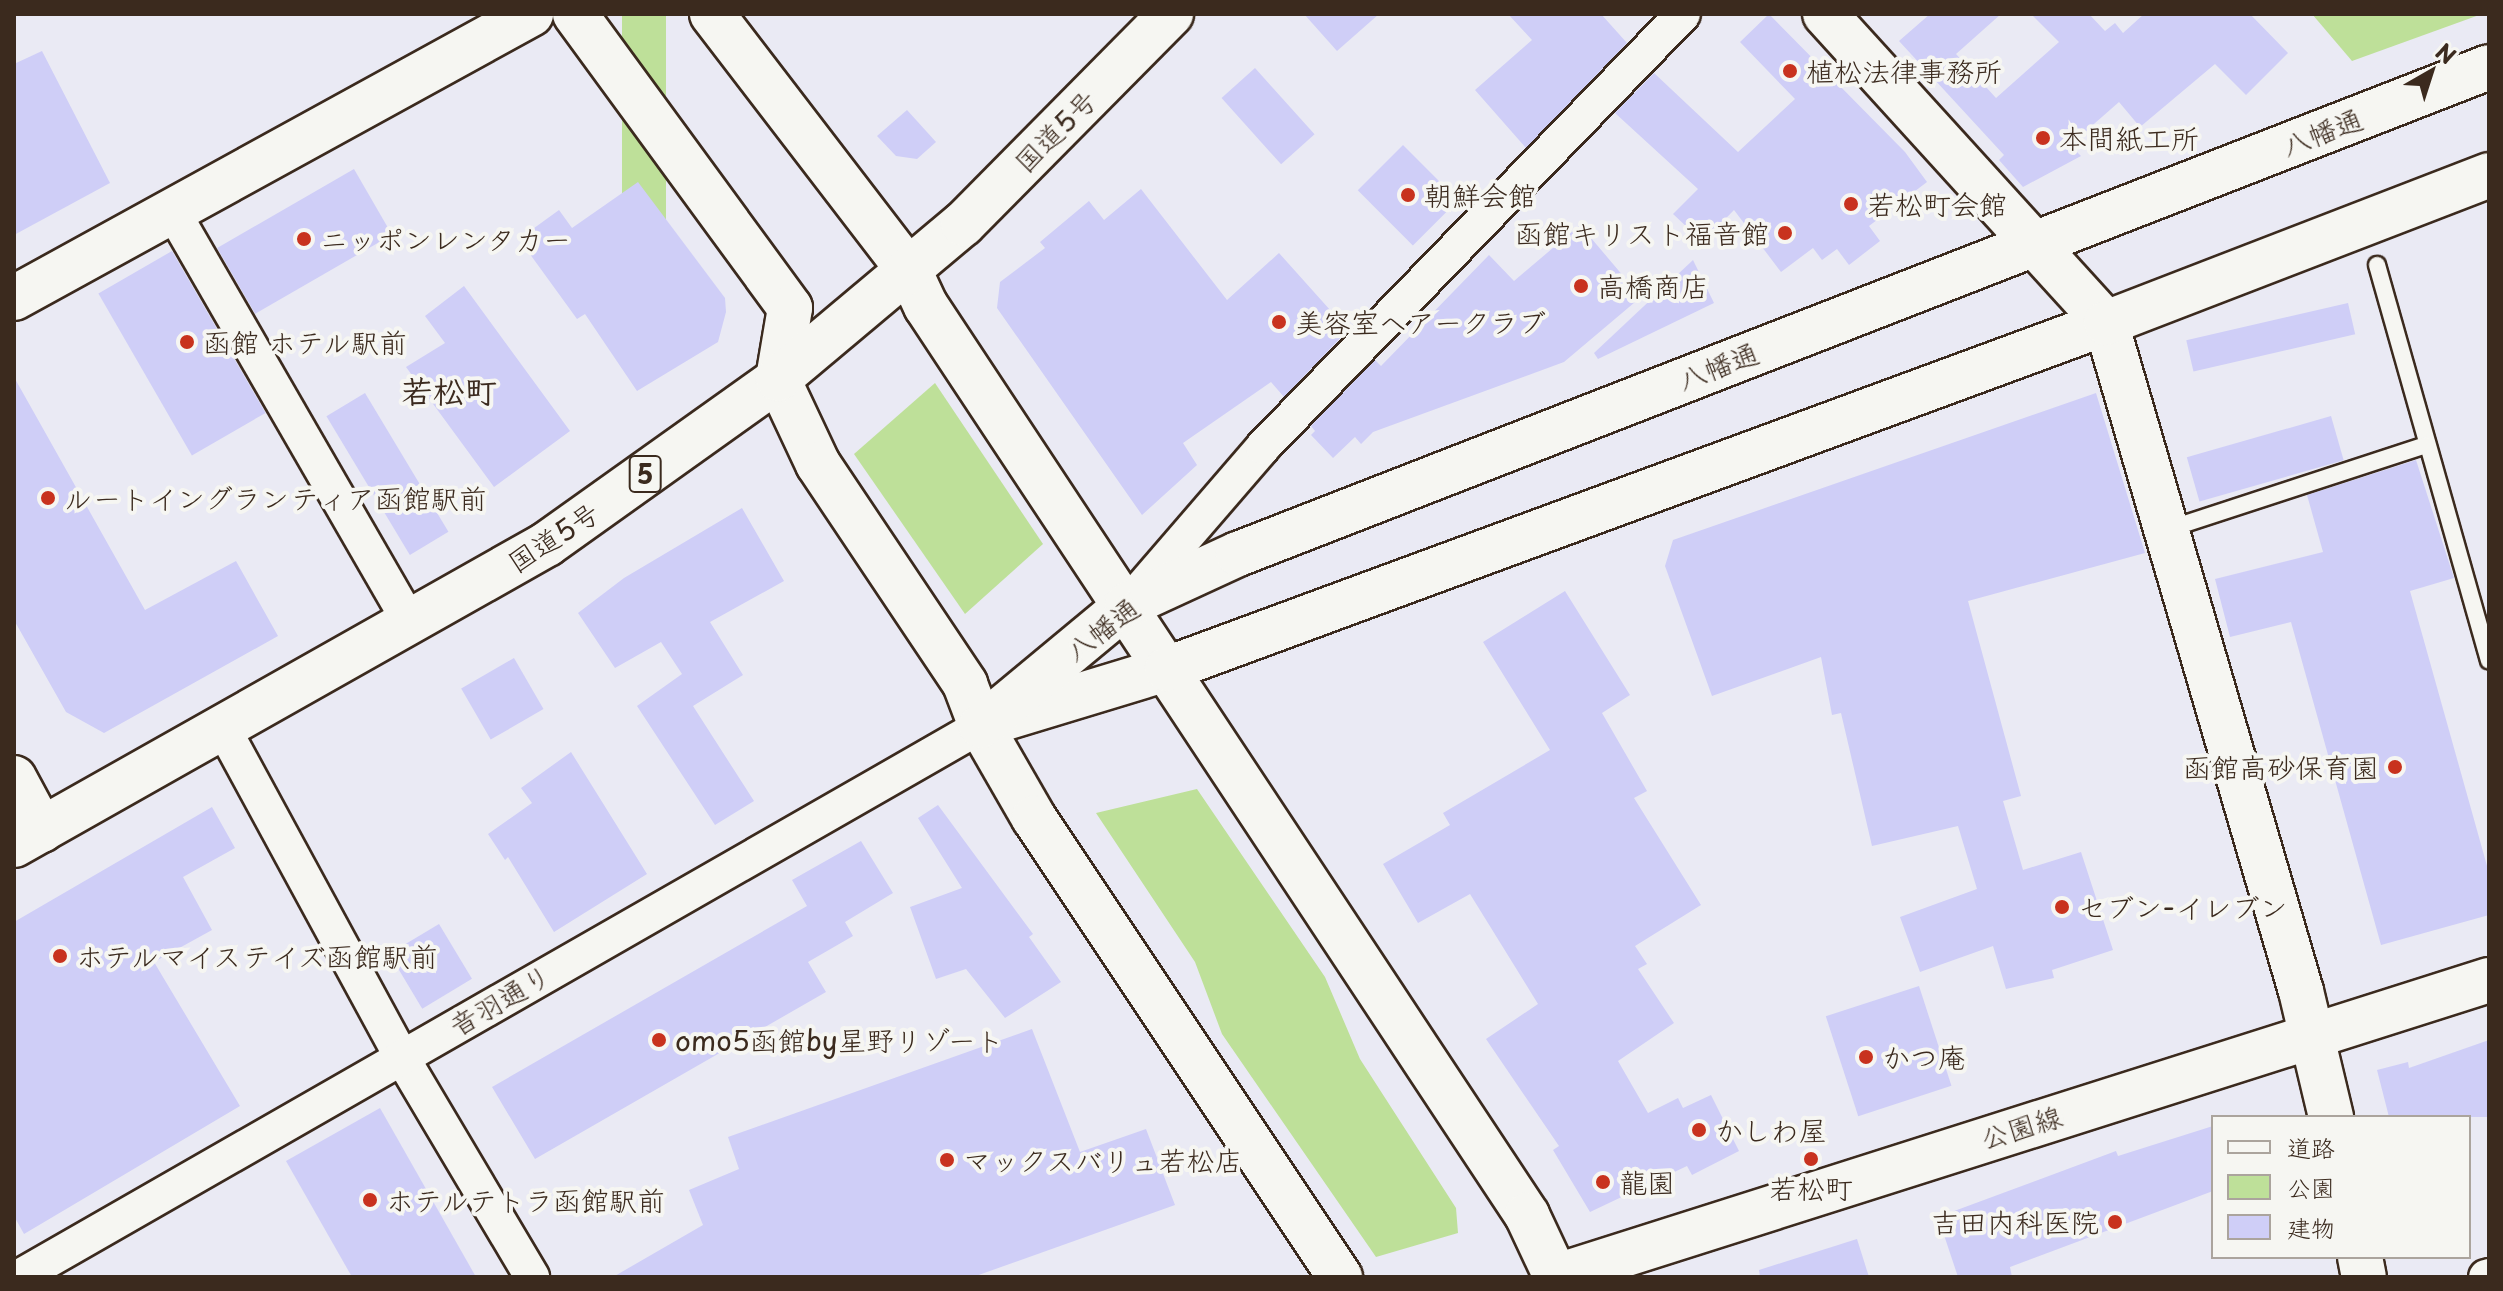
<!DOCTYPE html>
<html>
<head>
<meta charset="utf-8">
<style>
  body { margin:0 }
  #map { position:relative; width:2503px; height:1291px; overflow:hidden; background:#eaeaf4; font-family:"Playpen Sans","Klee One",sans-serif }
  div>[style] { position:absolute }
  .green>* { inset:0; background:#bee099; transform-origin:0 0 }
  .building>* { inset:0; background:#cfcef7; transform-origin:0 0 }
  .roads { filter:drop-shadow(2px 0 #3b2a1e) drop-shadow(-2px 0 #3b2a1e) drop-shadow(0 2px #3b2a1e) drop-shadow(0 -2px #3b2a1e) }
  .lane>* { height:16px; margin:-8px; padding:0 8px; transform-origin:8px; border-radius:8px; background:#f6f6f2 }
  .street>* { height:34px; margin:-17px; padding:0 17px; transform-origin:17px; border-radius:17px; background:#f6f6f2 }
  .secondary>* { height:44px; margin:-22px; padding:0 22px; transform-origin:22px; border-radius:22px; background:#f6f6f2 }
  .highway>* { height:44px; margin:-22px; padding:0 22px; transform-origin:22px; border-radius:22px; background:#f6f6f2 }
  .dots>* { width:22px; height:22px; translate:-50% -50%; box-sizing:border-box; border:4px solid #f6f6f2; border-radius:50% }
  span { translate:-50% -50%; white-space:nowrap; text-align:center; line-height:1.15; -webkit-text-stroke:8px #f6f6f2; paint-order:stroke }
  .shield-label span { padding:2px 6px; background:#f6f6f2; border:2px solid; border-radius:6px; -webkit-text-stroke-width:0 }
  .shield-label { font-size:26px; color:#3b2a1e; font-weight:700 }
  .poi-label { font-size:28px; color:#3b2a1e }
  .left { translate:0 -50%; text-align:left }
  .right { translate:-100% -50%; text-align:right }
  .street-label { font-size:28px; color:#3b2a1e }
  .quarter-label { font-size:32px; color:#3b2a1e; font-weight:700 }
  .frame { position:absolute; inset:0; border:16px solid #3b2a1e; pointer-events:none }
  .legend { position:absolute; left:2211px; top:1115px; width:260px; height:144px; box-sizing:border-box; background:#f6f6f2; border:2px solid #aba49d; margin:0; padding:10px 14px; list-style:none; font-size:24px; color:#3b2a1e }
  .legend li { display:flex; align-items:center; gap:16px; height:40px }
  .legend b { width:40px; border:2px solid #aba49d }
  .north { position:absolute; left:2391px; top:32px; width:80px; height:80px; -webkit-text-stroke:6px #f6f6f2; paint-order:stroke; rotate:39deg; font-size:22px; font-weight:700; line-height:32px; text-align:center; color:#3b2a1e }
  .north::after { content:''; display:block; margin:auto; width:28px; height:36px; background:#3b2a1e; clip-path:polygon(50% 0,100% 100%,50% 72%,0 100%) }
</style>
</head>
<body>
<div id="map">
  <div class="green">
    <div style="left:622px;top:14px;width:44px;height:282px"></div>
    <div style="clip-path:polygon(2312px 14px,2482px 14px,2352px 61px)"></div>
    <div style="clip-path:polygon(935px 383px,1043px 544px,965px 614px,854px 454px)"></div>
    <div style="clip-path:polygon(1197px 789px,1325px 977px,1360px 1059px,1456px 1208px,1458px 1233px,1376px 1257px,1222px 1034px,1195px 962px,1096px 813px)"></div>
  </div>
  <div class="building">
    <div style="clip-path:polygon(1304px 14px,1379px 14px,1337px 51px)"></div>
    <div style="clip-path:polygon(1508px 14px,1601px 14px,1627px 43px,1526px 148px,1475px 90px,1532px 40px)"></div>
    <div style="clip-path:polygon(1769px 14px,1905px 152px,1927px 182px,1869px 226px,1880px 241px,1849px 265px,1837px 249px,1822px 260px,1813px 248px,1781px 272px,1734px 210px,1703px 242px,1673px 214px,1698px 189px,1615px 113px,1654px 73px,1738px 152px,1795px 99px,1740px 42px)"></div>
    <div style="clip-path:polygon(1930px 14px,2001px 14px,1956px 54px,1996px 98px,2059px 42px,2031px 14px,2089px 14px,2105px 31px,2115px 23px,2123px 33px,2144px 14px,2250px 14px,2288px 53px,2246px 95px,2215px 64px,2140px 127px,2119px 102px,2070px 145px,2081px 156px,2023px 187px,1999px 160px,2004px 155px,1899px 41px)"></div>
    <div style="clip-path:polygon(42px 51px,110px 183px,14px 235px,14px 64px)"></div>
    <div style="left:1255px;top:68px;width:89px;height:45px;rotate:48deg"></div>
    <div style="clip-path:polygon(907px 110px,936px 142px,917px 159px,896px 156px,877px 136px)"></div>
    <div style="left:1403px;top:145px;width:78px;height:64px;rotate:45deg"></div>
    <div style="left:354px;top:169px;width:76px;height:158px;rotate:60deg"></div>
    <div style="clip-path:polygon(638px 182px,725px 298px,726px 312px,718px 342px,637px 391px,585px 314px,577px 319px,519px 239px,559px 210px,572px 228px)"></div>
    <div style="clip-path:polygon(1141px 189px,1227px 300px,1279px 253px,1348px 330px,1284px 397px,1271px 382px,1183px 443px,1197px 465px,1142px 515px,997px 308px,1000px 282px,1045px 248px,1040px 242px,1089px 201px,1104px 220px)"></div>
    <div style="clip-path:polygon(1580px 225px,1641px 297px,1564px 362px,1373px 432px,1361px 444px,1355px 437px,1333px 458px,1311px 435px,1315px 431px,1311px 426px,1375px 360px,1381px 366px,1489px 255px,1514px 281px)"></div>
    <div style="left:172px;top:251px;width:187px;height:85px;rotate:60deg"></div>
    <div style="clip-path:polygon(1693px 260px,1714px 303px,1598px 359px,1594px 353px)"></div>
    <div style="clip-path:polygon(464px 286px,570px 431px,494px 487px,406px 367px,445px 343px,425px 316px)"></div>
    <div style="left:2348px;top:303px;width:32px;height:166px;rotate:77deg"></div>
    <div style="clip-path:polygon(14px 377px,145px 610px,236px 561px,278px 636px,104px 733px,66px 712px,14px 620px)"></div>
    <div style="left:365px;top:393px;width:162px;height:45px;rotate:59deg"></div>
    <div style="clip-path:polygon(2096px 393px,2145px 553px,1968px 601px,2021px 796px,2003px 801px,2023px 870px,2081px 852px,2113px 950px,2052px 970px,2054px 978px,2006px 989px,1993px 946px,1920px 972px,1900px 917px,1977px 889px,1958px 826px,1872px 846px,1841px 713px,1832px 715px,1821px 657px,1712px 696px,1665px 566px,1673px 540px)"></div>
    <div style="left:2331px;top:416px;width:46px;height:150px;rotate:74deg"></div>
    <div style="clip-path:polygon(2416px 460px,2454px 578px,2410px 591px,2489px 873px,2489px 915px,2381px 945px,2291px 622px,2230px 637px,2215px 579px,2323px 552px,2307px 495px)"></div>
    <div style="clip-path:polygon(742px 508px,784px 581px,710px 622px,743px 675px,693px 706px,754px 801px,715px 825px,637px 706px,682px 674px,661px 642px,615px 668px,578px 613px,624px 578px)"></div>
    <div style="clip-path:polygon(1565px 591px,1630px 695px,1602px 713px,1647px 791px,1634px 798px,1701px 905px,1635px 946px,1647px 964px,1638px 969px,1674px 1023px,1618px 1061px,1648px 1113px,1678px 1098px,1683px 1108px,1711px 1095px,1739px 1151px,1692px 1175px,1687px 1166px,1590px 1212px,1553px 1150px,1559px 1146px,1486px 1039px,1538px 1004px,1470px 894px,1418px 923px,1383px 864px,1450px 825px,1443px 813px,1550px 750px,1483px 642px)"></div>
    <div style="left:514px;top:658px;width:59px;height:61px;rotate:60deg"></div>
    <div style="clip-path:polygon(571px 752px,647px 874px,554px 932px,508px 857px,505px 860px,488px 834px,532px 803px,521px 788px)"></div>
    <div style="clip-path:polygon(938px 805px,1033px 934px,1029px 937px,1061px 982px,1005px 1018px,966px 969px,936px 979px,910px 907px,962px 888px,918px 818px)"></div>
    <div style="clip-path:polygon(212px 807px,235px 848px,183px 877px,212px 930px,154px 962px,240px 1106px,24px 1234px,14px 1216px,14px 922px)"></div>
    <div style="clip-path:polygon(861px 841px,893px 893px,845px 922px,853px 936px,808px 962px,826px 992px,535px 1159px,492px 1087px,807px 906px,792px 880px)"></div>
    <div style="left:439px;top:924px;width:64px;height:58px;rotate:59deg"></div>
    <div style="left:1919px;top:986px;width:105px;height:98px;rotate:72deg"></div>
    <div style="clip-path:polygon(1032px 1029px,1080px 1152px,1146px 1129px,1175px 1205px,973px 1277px,613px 1277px,703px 1225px,689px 1190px,739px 1169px,728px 1137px)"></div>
    <div style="clip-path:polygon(2489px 1040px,2489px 1117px,2389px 1117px,2377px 1070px,2408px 1062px,2409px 1068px)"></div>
    <div style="clip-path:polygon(380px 1108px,476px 1277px,352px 1277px,286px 1161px)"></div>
    <div style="clip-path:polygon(2213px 1126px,2213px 1191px,2010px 1267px,2012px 1277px,1958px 1277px,1938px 1217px,2116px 1151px,2118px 1156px)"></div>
    <div style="clip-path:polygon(1857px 1239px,1869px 1277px,1760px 1277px,1759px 1270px)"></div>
  </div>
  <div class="roads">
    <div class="lane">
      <div style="left:2377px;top:265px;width:411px;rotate:74.2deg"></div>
      <div style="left:2169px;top:529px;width:270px;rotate:-18.1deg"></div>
    </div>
    <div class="street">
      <div style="left:173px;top:212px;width:476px;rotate:60deg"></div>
      <div style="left:1132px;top:599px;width:201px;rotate:-49.2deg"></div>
      <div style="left:1263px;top:447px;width:603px;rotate:-45.87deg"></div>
      <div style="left:223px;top:728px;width:373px;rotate:61.5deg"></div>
      <div style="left:401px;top:1056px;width:257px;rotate:59.3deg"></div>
      <div style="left:19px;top:1277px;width:1109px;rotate:-29.8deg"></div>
      <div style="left:2486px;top:1277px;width:3px;rotate:-18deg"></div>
    </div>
    <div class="secondary">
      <div style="left:575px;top:14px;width:364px;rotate:53.8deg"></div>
      <div style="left:790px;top:308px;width:72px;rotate:99.6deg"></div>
      <div style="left:778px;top:379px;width:94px;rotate:64.8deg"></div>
      <div style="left:818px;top:464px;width:265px;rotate:56.2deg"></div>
      <div style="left:965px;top:684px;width:45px;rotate:69.1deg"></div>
      <div style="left:981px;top:726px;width:106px;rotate:60.1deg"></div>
      <div style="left:1034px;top:818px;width:552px;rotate:56.31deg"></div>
      <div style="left:712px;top:14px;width:325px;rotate:52.5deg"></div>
      <div style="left:910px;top:272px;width:38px;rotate:65deg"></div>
      <div style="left:926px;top:306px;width:1090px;rotate:56.53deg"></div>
      <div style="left:1527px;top:1215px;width:68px;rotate:64.9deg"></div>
      <div style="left:1825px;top:14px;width:418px;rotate:47.7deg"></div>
      <div style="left:2106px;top:323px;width:696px;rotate:73.73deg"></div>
      <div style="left:2301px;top:991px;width:130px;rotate:76.6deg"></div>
      <div style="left:14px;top:298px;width:590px;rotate:-28.78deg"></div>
      <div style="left:1002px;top:719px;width:172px;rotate:-16.9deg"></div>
      <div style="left:1167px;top:669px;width:1001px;rotate:-20.23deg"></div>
      <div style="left:2106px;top:323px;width:411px;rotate:-21.1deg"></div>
      <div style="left:981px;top:726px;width:190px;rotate:-39.7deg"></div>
      <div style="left:1127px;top:605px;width:122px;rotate:-24.7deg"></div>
      <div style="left:1238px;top:554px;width:1342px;rotate:-21.27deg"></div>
      <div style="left:14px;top:778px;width:59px;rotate:61.7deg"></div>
      <div style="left:2360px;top:1257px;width:20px;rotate:79deg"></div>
      <div style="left:1554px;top:1277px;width:981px;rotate:-17.62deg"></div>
    </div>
    <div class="highway">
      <div style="left:14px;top:845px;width:612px;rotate:-29.45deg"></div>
      <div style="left:547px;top:544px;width:284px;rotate:-35.5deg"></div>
      <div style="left:778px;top:379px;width:241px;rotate:-40deg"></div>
      <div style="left:963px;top:224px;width:296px;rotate:-45.3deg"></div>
    </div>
  </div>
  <div class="dots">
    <div style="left:1790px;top:71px;background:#c8321e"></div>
    <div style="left:2043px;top:138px;background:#c8321e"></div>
    <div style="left:1408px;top:195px;background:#c8321e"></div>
    <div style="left:1851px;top:204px;background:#c8321e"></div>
    <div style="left:1785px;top:233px;background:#c8321e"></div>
    <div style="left:304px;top:239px;background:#c8321e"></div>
    <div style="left:1581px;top:286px;background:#c8321e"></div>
    <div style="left:1279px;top:322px;background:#c8321e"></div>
    <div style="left:187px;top:342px;background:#c8321e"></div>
    <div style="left:48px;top:498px;background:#c8321e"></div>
    <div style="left:2395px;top:767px;background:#c8321e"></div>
    <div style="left:2062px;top:907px;background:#c8321e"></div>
    <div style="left:60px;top:956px;background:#c8321e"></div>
    <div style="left:659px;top:1040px;background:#c8321e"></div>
    <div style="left:1866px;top:1057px;background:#c8321e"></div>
    <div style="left:1699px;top:1130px;background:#c8321e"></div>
    <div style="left:1811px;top:1159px;background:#c8321e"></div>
    <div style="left:947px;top:1160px;background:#c8321e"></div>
    <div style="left:1603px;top:1182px;background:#c8321e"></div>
    <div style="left:370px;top:1200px;background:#c8321e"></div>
    <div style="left:2115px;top:1222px;background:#c8321e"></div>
  </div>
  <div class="shield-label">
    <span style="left:645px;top:474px">5</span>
  </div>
  <div class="poi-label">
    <span class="left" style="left:1806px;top:71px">植松法律事務所</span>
    <span class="left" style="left:2059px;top:138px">本間紙工所</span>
    <span class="left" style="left:1424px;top:195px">朝鮮会館</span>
    <span class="left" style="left:1867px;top:204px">若松町会館</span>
    <span class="right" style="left:1769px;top:233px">函館キリスト福音館</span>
    <span class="left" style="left:320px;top:239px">ニッポンレンタカー</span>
    <span class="left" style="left:1597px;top:286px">高橋商店</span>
    <span class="left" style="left:1295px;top:322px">美容室ヘアークラブ</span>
    <span class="left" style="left:203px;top:342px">函館 ホテル駅前</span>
    <span class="left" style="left:64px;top:498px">ルートイングランティア函館駅前</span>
    <span class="right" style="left:2379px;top:767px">函館高砂保育園</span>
    <span class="left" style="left:2078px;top:907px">セブン-イレブン</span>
    <span class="left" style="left:76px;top:956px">ホテルマイステイズ函館駅前</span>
    <span class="left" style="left:675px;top:1040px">omo5函館by星野リゾート</span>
    <span class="left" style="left:1882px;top:1057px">かつ庵</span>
    <span class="left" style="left:1715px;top:1130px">かしわ屋</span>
    <span class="left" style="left:963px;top:1160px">マックスバリュ若松店</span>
    <span class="left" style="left:1619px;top:1182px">龍園</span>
    <span style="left:1811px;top:1188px">若松町</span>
    <span class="left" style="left:386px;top:1200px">ホテルテトラ函館駅前</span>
    <span class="right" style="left:2099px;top:1222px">吉田内科医院</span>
  </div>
  <div class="street-label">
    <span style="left:1055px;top:131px;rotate:-45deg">国道5号</span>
    <span style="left:2322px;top:132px;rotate:-21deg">八幡通</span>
    <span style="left:1718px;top:366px;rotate:-21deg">八幡通</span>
    <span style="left:553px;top:537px;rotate:-33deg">国道5号</span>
    <span style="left:1102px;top:629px;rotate:-37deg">八幡通</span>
    <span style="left:500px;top:1000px;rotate:-30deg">音羽通り</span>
    <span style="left:2021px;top:1127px;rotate:-17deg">公園線</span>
  </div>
  <div class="quarter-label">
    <span style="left:449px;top:390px">若松町</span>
  </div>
  <div class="frame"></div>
  <ul class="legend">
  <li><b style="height:10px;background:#f6f6f2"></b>道路</li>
  <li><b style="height:22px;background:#bee099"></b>公園</li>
  <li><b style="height:22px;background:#cfcef7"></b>建物</li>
  </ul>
  <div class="north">N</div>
</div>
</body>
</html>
